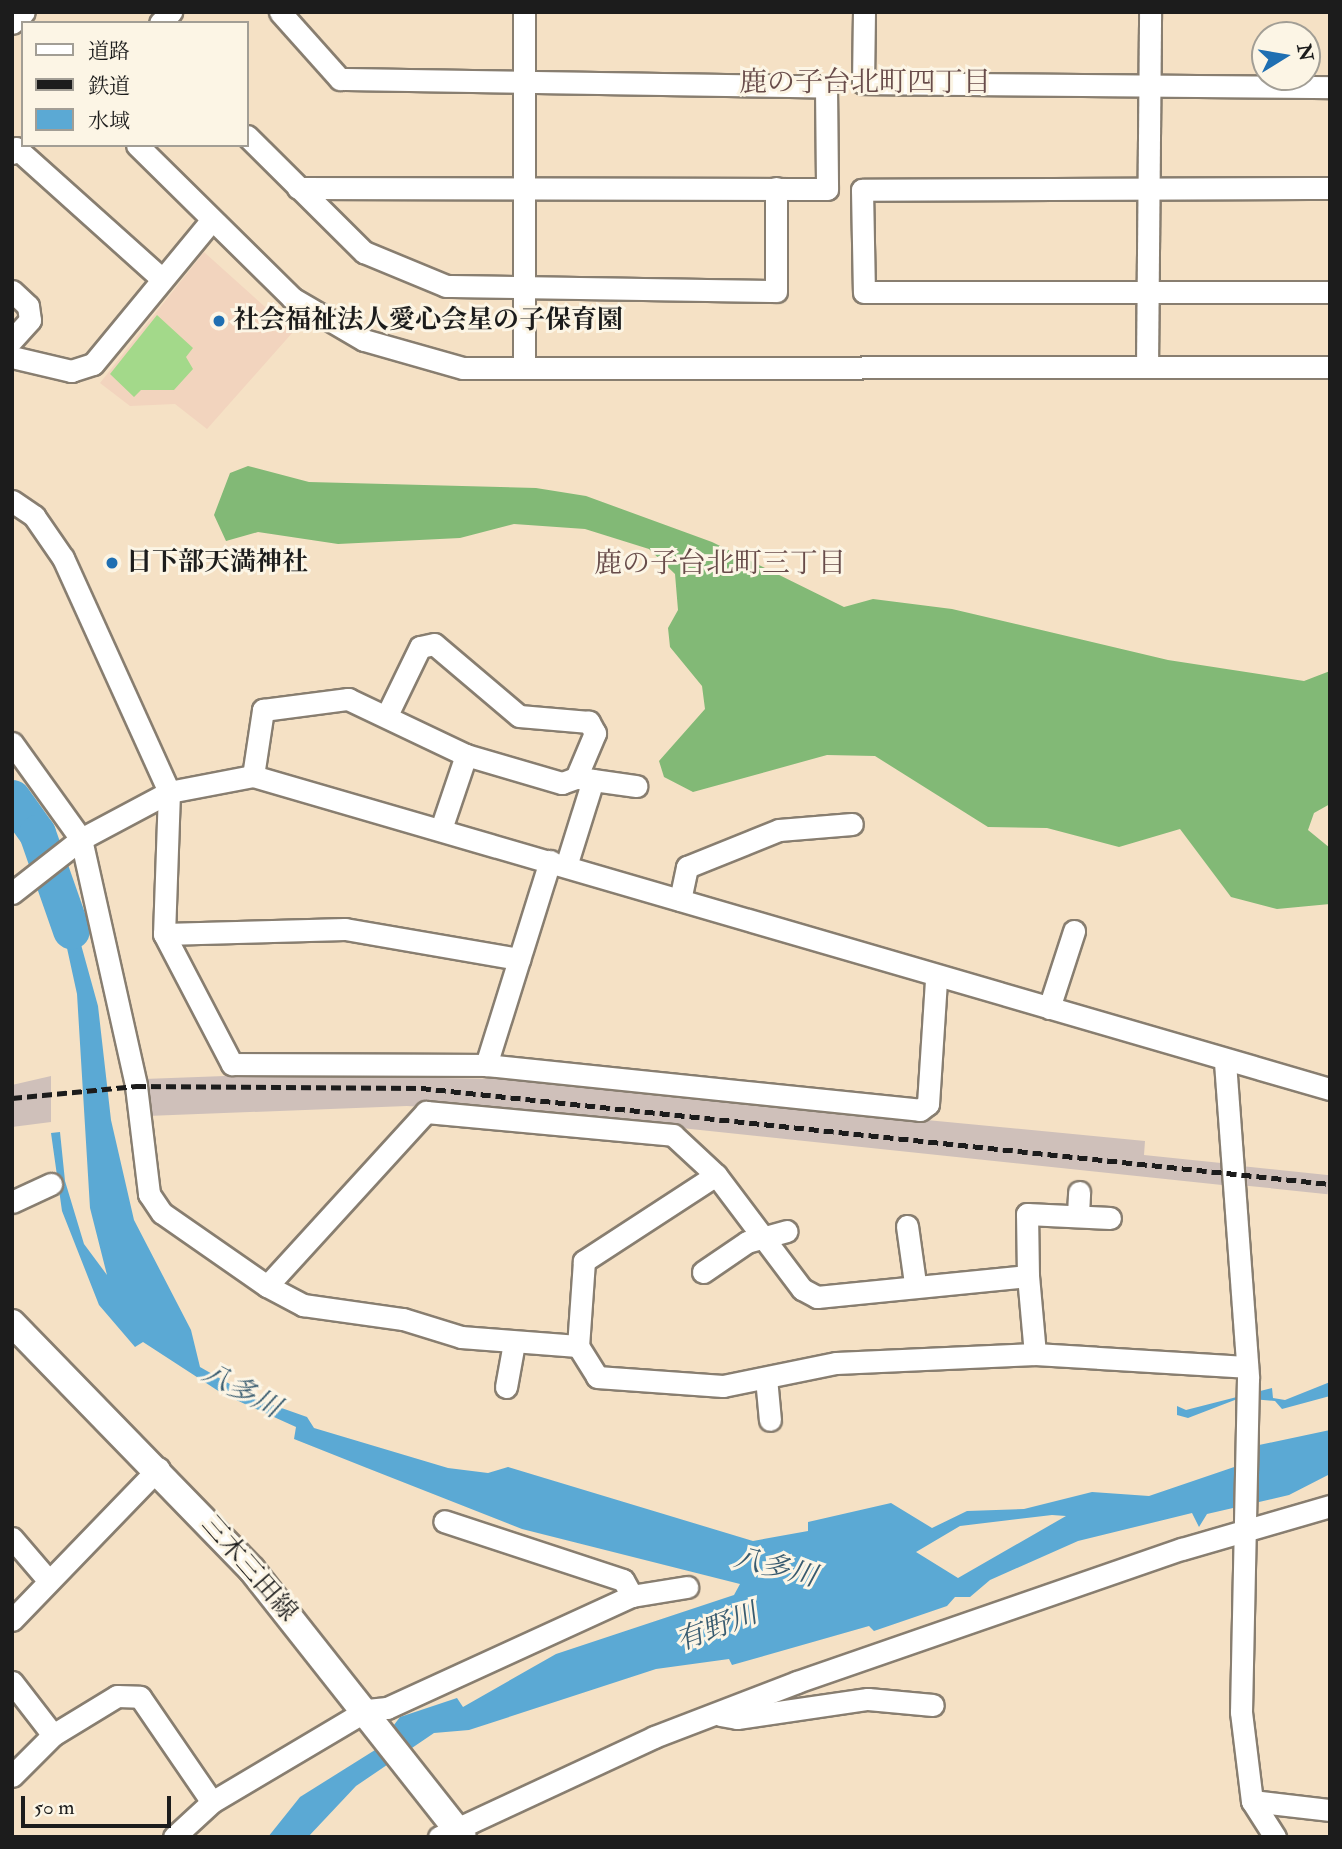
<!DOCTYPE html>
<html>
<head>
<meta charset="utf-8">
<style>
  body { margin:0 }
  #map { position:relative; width:1342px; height:1849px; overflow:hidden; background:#f5e1c5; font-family:"IM FELL Double Pica","Noto Serif JP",serif }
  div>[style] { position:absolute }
  .built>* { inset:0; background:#f2d4be }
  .industrial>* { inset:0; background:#cfc0ba; transform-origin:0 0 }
  .green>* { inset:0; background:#a3d98a }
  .forest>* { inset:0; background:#82b976 }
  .water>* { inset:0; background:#5ba9d4 }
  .river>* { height:37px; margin:-18.5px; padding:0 18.5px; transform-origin:18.5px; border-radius:18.5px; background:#5ba9d4 }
  .roads { filter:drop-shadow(2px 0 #887e70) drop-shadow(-2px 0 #887e70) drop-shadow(0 2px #887e70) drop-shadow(0 -2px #887e70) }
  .minor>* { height:21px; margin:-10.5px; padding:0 10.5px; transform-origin:10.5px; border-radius:10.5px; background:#fff }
  .major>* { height:26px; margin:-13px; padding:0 13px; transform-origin:13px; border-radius:13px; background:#fff }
  .rail>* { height:5px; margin-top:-2.5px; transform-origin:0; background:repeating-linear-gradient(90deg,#1c1c1c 0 10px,transparent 0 15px) }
  .dots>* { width:19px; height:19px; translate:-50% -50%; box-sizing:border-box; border:4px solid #fcf5e5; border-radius:50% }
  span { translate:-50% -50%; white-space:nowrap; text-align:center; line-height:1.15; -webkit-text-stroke:6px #fcf5e5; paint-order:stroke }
  .poi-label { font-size:26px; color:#1c1c1c; font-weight:700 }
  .left { translate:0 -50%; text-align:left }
  .street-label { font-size:26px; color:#1c1c1c }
  .neighbourhood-label { font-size:28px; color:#684c4a }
  .water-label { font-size:28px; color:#385b6f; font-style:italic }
  .frame { position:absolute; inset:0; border:14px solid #1c1c1c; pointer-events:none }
  .legend { position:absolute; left:21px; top:21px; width:228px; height:126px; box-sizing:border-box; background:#fcf5e5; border:2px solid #a29e95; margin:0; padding:9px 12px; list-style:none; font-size:21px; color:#1c1c1c }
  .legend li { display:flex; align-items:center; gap:14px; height:35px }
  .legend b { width:35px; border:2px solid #a29e95 }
  .north { position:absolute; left:1251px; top:21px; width:70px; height:70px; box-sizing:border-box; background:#fcf5e5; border:2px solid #a29e95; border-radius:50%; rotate:79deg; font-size:19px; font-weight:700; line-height:28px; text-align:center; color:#1c1c1c }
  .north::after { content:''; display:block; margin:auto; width:24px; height:32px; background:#1f6fb2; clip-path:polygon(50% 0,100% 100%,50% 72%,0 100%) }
  .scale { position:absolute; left:21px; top:1796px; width:150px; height:32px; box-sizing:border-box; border:4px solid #1c1c1c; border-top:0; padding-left:9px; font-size:21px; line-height:24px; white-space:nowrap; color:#1c1c1c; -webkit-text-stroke:5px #fcf5e5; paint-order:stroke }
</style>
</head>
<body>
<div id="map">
  <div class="built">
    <div style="clip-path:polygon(204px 252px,293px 332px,207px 429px,175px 404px,130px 406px,100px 383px)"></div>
  </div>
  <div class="industrial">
    <div style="clip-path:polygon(252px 1075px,500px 1079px,1145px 1141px,1144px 1155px,1221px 1163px,1222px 1185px,577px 1117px,407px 1106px,147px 1116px,144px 1079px)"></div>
    <div style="clip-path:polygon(51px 1076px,51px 1122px,12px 1127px,12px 1085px)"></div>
    <div style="left:1241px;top:1166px;width:89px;height:19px;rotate:6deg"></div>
  </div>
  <div class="green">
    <div style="clip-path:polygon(157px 315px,193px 348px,186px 357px,193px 369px,174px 390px,141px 390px,134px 397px,110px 374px)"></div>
  </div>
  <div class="forest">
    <div style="clip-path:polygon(248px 466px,309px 482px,536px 488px,586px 496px,712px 542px,844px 607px,873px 599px,952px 609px,1168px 660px,1304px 681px,1330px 671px,1330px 804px,1314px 813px,1308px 830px,1330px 848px,1330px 904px,1277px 909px,1231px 897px,1180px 829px,1119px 847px,1047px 828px,988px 827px,875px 756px,827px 755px,693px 792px,664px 777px,659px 761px,705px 709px,702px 686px,670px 647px,668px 628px,678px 610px,675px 574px,649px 549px,585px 529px,514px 524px,460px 538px,338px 544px,258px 532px,226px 541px,214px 515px,230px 473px)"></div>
  </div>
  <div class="water">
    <div style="clip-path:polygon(evenodd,64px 883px,98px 1006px,111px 1120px,134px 1220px,191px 1330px,200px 1367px,256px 1399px,307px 1417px,314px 1428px,448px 1468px,488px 1473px,508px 1467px,753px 1541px,808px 1531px,808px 1522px,891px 1503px,932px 1528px,967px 1511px,1024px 1509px,1092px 1492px,1149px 1496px,1243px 1464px,1259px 1445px,1330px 1430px,1330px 1474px,1289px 1495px,1207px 1514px,1199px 1527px,1192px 1513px,1078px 1541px,990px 1580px,970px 1597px,955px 1597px,947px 1606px,874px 1631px,869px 1626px,732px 1665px,729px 1659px,656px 1669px,469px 1730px,434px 1733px,356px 1786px,308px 1837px,268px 1837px,300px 1797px,375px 1750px,400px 1717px,457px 1698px,463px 1707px,556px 1654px,734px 1595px,740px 1584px,522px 1529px,367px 1468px,294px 1439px,296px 1427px,223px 1394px,143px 1342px,135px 1347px,99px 1305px,62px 1211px,51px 1133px,60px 1132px,65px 1181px,84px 1244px,107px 1275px,90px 1208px,77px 994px,53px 884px,64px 883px,1052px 1515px,1066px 1516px,958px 1578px,916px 1552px,960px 1526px,1052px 1515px)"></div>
    <div style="clip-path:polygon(1330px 1382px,1330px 1396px,1282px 1409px,1275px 1401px,1240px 1398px,1188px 1418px,1177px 1415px,1177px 1406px,1186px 1410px,1272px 1388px,1273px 1398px,1285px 1400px)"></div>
  </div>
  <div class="river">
    <div style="left:12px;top:798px;width:43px;rotate:54.5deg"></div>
    <div style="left:37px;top:833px;width:103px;rotate:70.7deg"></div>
  </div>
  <div class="roads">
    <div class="minor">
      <div style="left:280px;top:12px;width:90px;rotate:48.2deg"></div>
      <div style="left:340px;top:79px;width:486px;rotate:0.9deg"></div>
      <div style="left:826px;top:87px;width:102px;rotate:89.4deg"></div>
      <div style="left:827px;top:189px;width:529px;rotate:-179.89deg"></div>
      <div style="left:864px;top:12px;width:71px;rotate:90.8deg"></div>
      <div style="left:863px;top:83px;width:467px;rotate:0.5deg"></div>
      <div style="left:12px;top:23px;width:16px;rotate:-43deg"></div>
      <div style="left:160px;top:23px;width:16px;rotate:-45deg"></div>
      <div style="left:247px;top:136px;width:165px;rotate:44.8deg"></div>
      <div style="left:364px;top:252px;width:89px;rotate:22.5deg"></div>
      <div style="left:446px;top:286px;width:330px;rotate:0.9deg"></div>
      <div style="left:776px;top:291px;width:103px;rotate:-90deg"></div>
      <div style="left:137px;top:145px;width:218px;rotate:44.6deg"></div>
      <div style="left:292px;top:298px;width:83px;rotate:30.3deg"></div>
      <div style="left:364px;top:340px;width:103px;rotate:15.8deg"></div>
      <div style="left:463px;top:368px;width:867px;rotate:-0.07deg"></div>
      <div style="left:12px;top:153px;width:6px;rotate:-51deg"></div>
      <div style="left:16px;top:148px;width:193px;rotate:41.9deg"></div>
      <div style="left:1330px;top:188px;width:468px;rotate:179.8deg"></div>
      <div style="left:862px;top:190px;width:102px;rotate:88.9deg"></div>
      <div style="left:864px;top:292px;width:466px"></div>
      <div style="left:12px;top:291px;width:22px;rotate:43deg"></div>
      <div style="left:28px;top:306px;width:14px;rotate:82deg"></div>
      <div style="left:30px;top:320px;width:27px;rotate:132deg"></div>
      <div style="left:12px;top:357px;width:61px;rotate:13.3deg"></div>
      <div style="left:71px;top:371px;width:23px;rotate:-18deg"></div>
      <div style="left:93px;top:364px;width:184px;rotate:-50.5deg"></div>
      <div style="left:524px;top:367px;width:355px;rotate:-90deg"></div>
      <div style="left:1147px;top:367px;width:355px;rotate:-89.5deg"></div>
      <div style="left:12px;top:501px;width:27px;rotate:34deg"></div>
      <div style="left:34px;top:516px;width:51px;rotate:55.4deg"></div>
      <div style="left:63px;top:558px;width:257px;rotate:65.6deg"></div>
      <div style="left:169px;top:792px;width:142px;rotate:92deg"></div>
      <div style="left:164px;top:934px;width:147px;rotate:62.4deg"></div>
      <div style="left:232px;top:1064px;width:254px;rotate:0.2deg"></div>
      <div style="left:486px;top:1065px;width:214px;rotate:-72.6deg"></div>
      <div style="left:12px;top:743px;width:118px;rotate:54.3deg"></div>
      <div style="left:81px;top:839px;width:253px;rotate:77.4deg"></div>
      <div style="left:136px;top:1086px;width:109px;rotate:83.1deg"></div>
      <div style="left:149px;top:1194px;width:23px;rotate:56deg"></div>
      <div style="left:162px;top:1213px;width:128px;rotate:34.8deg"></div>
      <div style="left:267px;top:1286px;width:236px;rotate:-47.6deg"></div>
      <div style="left:426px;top:1112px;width:248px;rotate:5.3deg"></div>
      <div style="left:673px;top:1135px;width:59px;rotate:42.9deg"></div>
      <div style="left:253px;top:776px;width:67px;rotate:-81.4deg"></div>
      <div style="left:263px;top:710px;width:86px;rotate:-7.4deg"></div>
      <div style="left:348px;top:699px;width:131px;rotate:25.4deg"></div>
      <div style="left:466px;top:755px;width:100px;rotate:16.3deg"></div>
      <div style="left:562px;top:783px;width:15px;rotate:-20deg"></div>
      <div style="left:576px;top:778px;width:49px;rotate:-67.1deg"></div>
      <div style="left:595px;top:733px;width:13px;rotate:-119deg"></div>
      <div style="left:589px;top:722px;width:70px;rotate:-175.1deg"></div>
      <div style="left:519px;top:716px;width:111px;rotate:-139.7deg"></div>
      <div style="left:434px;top:644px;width:14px;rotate:168deg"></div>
      <div style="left:420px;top:647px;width:76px;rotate:115.9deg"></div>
      <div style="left:579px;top:778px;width:58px;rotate:8deg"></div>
      <div style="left:441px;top:829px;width:78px;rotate:-71.3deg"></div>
      <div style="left:566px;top:866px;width:90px;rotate:-72.6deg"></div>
      <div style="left:12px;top:893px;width:88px;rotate:-38deg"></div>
      <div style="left:81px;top:839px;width:100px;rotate:-28.1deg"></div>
      <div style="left:169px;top:792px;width:86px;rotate:-10.8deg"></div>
      <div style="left:253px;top:776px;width:1122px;rotate:16.21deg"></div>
      <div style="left:680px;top:900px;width:34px;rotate:-78deg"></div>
      <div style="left:687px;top:867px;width:99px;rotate:-21.9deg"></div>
      <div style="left:779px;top:830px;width:73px;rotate:-4.7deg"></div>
      <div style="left:164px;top:934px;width:181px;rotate:-1.6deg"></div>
      <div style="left:345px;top:929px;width:177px;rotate:9.8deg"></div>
      <div style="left:1049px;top:1008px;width:81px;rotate:-72deg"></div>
      <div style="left:1225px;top:1062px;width:317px;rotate:85.8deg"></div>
      <div style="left:1248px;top:1378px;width:334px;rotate:91.2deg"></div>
      <div style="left:1241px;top:1712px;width:90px;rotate:83deg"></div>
      <div style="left:1252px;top:1801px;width:43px;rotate:57.4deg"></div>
      <div style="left:486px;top:1065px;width:436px;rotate:5.9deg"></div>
      <div style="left:920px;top:1110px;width:10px;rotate:-37deg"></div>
      <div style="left:928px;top:1104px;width:125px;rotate:-86.3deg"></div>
      <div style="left:12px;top:1202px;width:43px;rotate:-24.8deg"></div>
      <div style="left:1078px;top:1214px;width:22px;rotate:-87deg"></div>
      <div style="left:907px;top:1226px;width:58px;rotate:82deg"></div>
      <div style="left:703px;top:1272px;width:53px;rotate:-34.3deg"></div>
      <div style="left:747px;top:1242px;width:41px;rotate:-15.4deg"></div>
      <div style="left:1028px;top:1276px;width:62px;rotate:-90.9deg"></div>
      <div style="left:1027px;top:1214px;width:83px;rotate:2.8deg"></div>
      <div style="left:267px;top:1286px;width:41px;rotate:27.8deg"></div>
      <div style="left:303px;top:1305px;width:101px;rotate:8deg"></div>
      <div style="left:403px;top:1319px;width:61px;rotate:17.2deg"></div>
      <div style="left:461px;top:1337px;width:117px;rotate:4.4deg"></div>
      <div style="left:1035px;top:1354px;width:78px;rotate:-95.1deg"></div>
      <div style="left:1028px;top:1276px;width:212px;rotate:174.3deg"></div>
      <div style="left:817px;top:1297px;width:17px;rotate:-152deg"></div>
      <div style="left:802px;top:1289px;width:143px;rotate:-127deg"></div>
      <div style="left:716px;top:1175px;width:158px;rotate:146.9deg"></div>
      <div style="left:584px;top:1261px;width:85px;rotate:94deg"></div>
      <div style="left:578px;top:1346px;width:36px;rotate:58deg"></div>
      <div style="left:597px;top:1377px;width:126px;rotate:4.1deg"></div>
      <div style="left:723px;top:1386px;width:115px;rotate:-11.5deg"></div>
      <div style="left:836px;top:1363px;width:199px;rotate:-2.6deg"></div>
      <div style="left:1035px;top:1354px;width:211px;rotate:3.5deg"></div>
      <div style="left:766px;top:1378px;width:42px;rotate:84.6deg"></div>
      <div style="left:506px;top:1387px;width:45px;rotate:-79.7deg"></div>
      <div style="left:12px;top:1538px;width:55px;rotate:49.4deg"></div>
      <div style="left:632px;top:1596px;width:56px;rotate:-9.3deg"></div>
      <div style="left:12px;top:1620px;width:211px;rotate:-46deg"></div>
      <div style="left:12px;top:1682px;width:67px;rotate:52.3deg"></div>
      <div style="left:720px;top:1715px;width:17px;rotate:10deg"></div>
      <div style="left:737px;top:1718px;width:132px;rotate:-8.3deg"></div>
      <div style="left:868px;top:1699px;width:65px;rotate:5.3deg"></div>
      <div style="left:12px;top:1776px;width:58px;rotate:-45deg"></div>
      <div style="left:53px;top:1735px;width:75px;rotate:-31.4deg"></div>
      <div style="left:117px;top:1696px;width:23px;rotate:2deg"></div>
      <div style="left:140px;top:1697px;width:127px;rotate:55.6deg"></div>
      <div style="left:1252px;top:1801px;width:79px;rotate:6.6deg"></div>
      <div style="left:174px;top:1837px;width:52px;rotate:-42.6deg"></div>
      <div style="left:212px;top:1802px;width:180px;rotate:-30.7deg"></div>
      <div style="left:367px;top:1710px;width:20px;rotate:-6deg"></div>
      <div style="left:387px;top:1708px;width:269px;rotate:-24.6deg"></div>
      <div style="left:632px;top:1596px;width:18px;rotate:-119deg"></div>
      <div style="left:623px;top:1580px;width:188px;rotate:-161.8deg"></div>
      <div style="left:439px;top:1837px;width:237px;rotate:-24.9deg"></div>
      <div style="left:654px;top:1737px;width:153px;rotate:-21deg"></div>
      <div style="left:797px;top:1682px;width:407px;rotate:-19.1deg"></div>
      <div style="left:1182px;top:1549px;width:154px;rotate:-16.2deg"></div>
    </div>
    <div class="major">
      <div style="left:12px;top:1323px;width:344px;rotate:45.8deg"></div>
      <div style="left:252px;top:1570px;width:340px;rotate:51.7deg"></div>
    </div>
  </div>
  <div class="rail">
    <div style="left:12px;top:1098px;width:125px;rotate:-5.5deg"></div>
    <div style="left:136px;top:1086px;width:285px;rotate:0.4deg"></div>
    <div style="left:421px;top:1088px;width:914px;rotate:6.03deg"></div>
  </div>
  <div class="dots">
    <div style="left:219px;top:321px;background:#1f6fb2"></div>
    <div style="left:112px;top:563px;background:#1f6fb2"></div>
  </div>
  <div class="poi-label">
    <span class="left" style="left:233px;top:321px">社会福祉法人愛心会星の子保育園</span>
    <span class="left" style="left:126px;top:563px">日下部天満神社</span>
  </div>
  <div class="street-label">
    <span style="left:249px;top:1569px;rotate:49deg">三木三田線</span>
  </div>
  <div class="neighbourhood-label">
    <span style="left:865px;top:83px">鹿の子台北町四丁目</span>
    <span style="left:720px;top:564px">鹿の子台北町三丁目</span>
  </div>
  <div class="water-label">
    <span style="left:241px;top:1391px;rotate:28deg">八多川</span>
    <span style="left:775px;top:1568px;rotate:14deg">八多川</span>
    <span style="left:717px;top:1628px;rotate:-21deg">有野川</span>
  </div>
  <div class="frame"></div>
  <ul class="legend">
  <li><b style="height:9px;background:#fff"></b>道路</li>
  <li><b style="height:9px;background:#1c1c1c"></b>鉄道</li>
  <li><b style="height:19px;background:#5ba9d4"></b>水域</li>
  </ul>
  <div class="north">N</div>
  <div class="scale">50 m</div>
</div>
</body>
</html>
